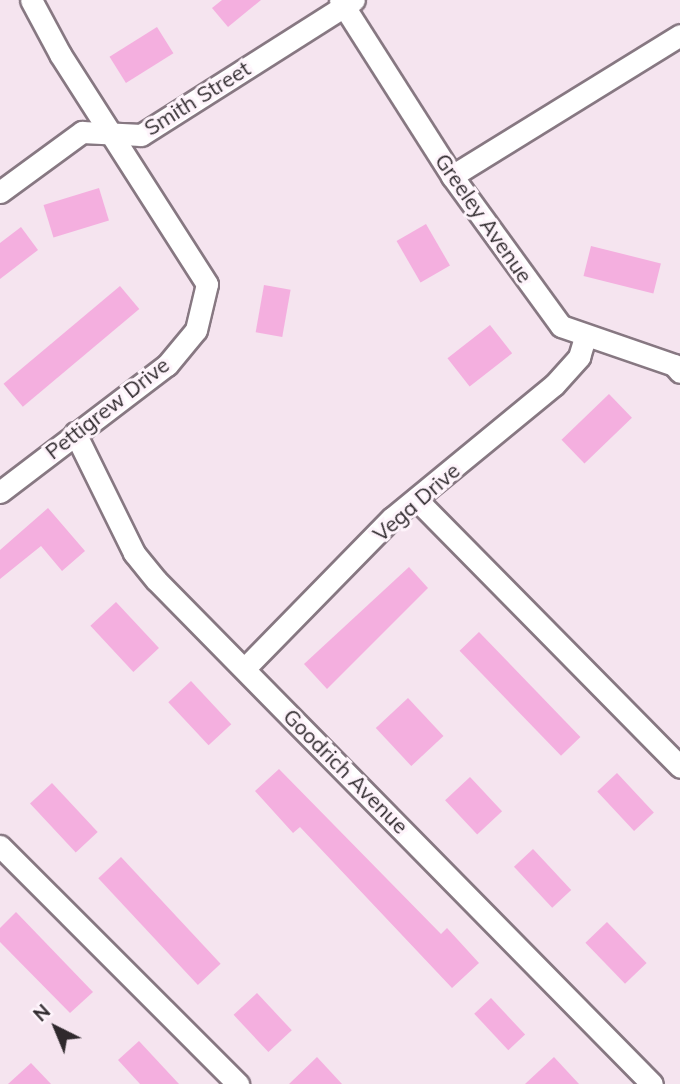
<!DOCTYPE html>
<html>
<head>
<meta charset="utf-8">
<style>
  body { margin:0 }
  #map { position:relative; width:680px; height:1084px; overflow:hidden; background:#f5e4ef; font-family:Mulish,sans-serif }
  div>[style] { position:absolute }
  .building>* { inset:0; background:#f4afdf; transform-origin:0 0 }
  .roads { filter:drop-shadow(2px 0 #877882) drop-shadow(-2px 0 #877882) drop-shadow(0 2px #877882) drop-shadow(0 -2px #877882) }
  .minor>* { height:21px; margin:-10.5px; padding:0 10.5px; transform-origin:10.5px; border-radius:10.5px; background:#fff }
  span { translate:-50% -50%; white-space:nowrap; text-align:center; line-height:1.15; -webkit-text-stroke:6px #fef4fb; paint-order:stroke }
  .street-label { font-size:21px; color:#2f292d }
  .north { position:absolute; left:21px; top:993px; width:70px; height:70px; -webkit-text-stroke:5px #fef4fb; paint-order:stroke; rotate:317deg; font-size:19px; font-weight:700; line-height:28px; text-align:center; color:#2f292d }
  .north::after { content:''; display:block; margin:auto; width:24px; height:32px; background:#2f292d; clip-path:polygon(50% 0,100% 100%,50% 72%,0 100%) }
</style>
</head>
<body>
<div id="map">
  <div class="building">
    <div style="clip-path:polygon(222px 0,261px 0,228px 27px,212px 8px)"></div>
    <div style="left:157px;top:27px;width:31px;height:56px;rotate:58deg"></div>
    <div style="left:99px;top:188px;width:34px;height:58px;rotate:73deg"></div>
    <div style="left:426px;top:224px;width:48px;height:34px;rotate:60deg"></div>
    <div style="clip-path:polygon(21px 227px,38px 250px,0 279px,0 243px)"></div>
    <div style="left:591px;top:246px;width:72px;height:31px;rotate:14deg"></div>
    <div style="left:264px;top:285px;width:27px;height:48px;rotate:10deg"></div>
    <div style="left:120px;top:286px;width:30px;height:152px;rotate:50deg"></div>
    <div style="left:490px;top:325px;width:36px;height:54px;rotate:52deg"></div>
    <div style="left:609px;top:394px;width:33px;height:66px;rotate:46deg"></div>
    <div style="clip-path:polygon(48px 508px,85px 551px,62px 571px,41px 546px,0 579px,0 550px)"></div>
    <div style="clip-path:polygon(409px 567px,428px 588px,327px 689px,304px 664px)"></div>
    <div style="left:116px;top:602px;width:63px;height:35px;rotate:47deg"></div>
    <div style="left:479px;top:632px;width:146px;height:27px;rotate:46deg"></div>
    <div style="left:191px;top:681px;width:59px;height:31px;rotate:47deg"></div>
    <div style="left:408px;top:698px;width:52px;height:44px;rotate:47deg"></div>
    <div style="clip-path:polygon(279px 769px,441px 934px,447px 928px,479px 963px,452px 988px,300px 827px,293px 833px,255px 791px)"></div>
    <div style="left:617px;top:773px;width:54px;height:27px;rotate:47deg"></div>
    <div style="left:470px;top:777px;width:47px;height:34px;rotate:47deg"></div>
    <div style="left:52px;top:783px;width:67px;height:30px;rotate:47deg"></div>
    <div style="left:533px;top:849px;width:56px;height:26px;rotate:47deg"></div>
    <div style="left:121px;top:857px;width:146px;height:31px;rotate:47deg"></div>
    <div style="clip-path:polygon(16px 912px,93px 992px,70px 1013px,0 942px,0 928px)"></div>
    <div style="left:607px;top:922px;width:57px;height:30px;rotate:46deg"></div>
    <div style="left:257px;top:993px;width:51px;height:32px;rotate:47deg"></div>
    <div style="left:491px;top:998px;width:50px;height:23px;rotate:47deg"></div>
    <div style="clip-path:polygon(139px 1041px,179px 1084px,140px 1084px,118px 1060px)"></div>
    <div style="clip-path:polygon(317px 1057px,342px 1084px,289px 1084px)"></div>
    <div style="clip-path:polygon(554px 1057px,579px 1084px,525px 1084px)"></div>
    <div style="clip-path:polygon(31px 1063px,51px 1084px,8px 1084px)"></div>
  </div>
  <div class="roads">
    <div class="minor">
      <div style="left:340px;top:0;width:209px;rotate:57.5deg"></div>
      <div style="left:452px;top:176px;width:185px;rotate:54deg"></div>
      <div style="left:561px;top:326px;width:120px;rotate:19deg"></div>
      <div style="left:674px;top:365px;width:9px;rotate:49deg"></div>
      <div style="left:452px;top:176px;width:268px;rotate:-31.7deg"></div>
      <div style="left:0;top:192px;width:102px;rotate:-36.2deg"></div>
      <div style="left:82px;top:132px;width:59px;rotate:2.9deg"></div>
      <div style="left:141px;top:135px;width:252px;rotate:-32.4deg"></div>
      <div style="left:75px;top:433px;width:134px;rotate:63.8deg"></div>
      <div style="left:134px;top:553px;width:35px;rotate:51deg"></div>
      <div style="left:156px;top:580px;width:707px;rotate:45.46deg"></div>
      <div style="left:0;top:492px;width:210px;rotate:-37.3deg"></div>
      <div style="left:167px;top:365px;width:45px;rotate:-50.4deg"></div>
      <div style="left:196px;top:330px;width:47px;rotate:-76.6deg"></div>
      <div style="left:207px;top:284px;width:273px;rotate:-122.6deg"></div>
      <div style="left:60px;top:54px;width:61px;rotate:-118.2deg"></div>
      <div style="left:416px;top:499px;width:376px;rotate:45.4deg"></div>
      <div style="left:245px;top:668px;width:210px;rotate:-45.6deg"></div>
      <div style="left:392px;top:518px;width:210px;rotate:-39.4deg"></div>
      <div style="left:554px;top:385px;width:38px;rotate:-48deg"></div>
      <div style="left:579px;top:357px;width:21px;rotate:-73deg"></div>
      <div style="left:0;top:846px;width:337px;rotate:45deg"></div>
    </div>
  </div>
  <div class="street-label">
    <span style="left:197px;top:98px;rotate:-32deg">Smith Street</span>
    <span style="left:484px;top:218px;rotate:55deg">Greeley Avenue</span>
    <span style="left:107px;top:408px;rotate:-38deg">Pettigrew Drive</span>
    <span style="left:416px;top:502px;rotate:-41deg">Vega Drive</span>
    <span style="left:346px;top:771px;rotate:45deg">Goodrich Avenue</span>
  </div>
  <div class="north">N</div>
</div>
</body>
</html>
